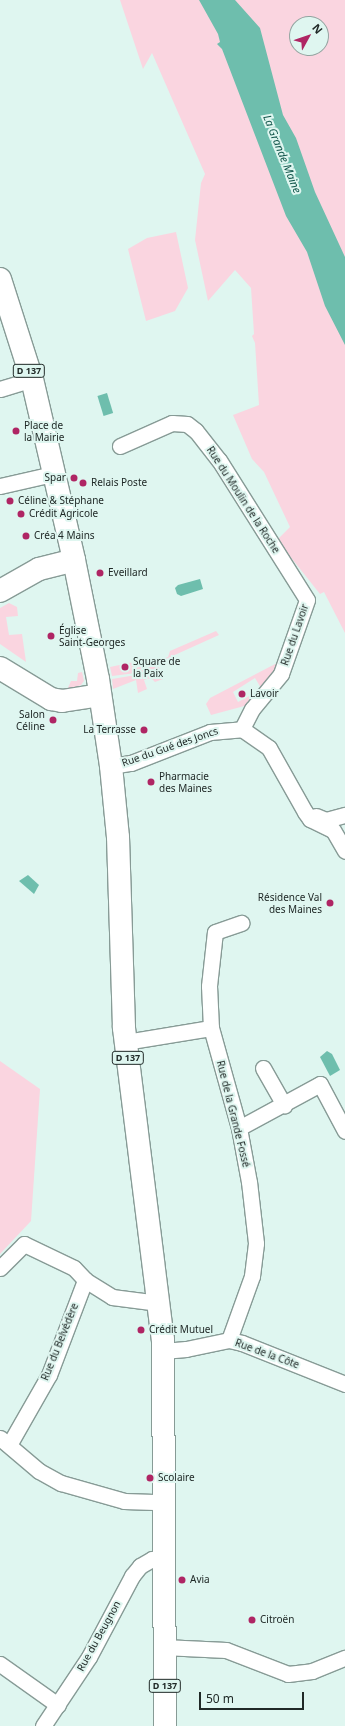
<!DOCTYPE html>
<html>
<head>
<meta charset="utf-8">
<style>
  body { margin:0 }
  #map { position:relative; width:345px; height:1726px; overflow:hidden; background:#dff6f0; font-family:"Noto Sans",sans-serif }
  div>[style] { position:absolute }
  .green>* { inset:0; background:#fad5e0 }
  .water>* { inset:0; background:#6ebead; transform-origin:0 0 }
  .roads { filter:drop-shadow(1px 0 #879b96) drop-shadow(-1px 0 #879b96) drop-shadow(0 1px #879b96) drop-shadow(0 -1px #879b96) }
  .minor>* { height:15px; margin:-7.5px; padding:0 7.5px; transform-origin:7.5px; border-radius:7.5px; background:#fff }
  .secondary>* { height:22px; margin:-11px; padding:0 11px; transform-origin:11px; border-radius:11px; background:#fff }
  .primary>* { height:22px; margin:-11px; padding:0 11px; transform-origin:11px; border-radius:11px; background:#fff }
  .dots>* { width:11px; height:11px; translate:-50% -50%; box-sizing:border-box; border:2px solid #dff6f0; border-radius:50% }
  span { translate:-50% -50%; white-space:nowrap; text-align:center; line-height:1.15; -webkit-text-stroke:4px #dff6f0; paint-order:stroke }
  .shield-label span { padding:1px 3px; background:#dff6f0; border:1px solid; border-radius:3px; -webkit-text-stroke-width:0 }
  .shield-label { font-size:9px; color:#202927; font-weight:700 }
  .poi-label { font-size:10px; color:#202927 }
  .left { translate:0 -50%; text-align:left }
  .right { translate:-100% -50%; text-align:right }
  .street-label { font-size:10px; color:#202927 }
  .water-label { font-size:11px; color:#12564b; font-style:italic }
  .north { position:absolute; left:289px; top:16px; width:40px; height:40px; box-sizing:border-box; background:#dff6f0; border:1px solid #93a4a0; border-radius:50%; rotate:50deg; font-size:11px; font-weight:700; line-height:16px; text-align:center; color:#202927 }
  .north::after { content:''; display:block; margin:auto; width:14px; height:18px; background:#af2564; clip-path:polygon(50% 0,100% 100%,50% 72%,0 100%) }
  .scale { position:absolute; left:199px; top:1692px; width:105px; height:18px; box-sizing:border-box; border:2px solid #202927; border-top:0; padding-left:5px; font-size:12px; line-height:14px; white-space:nowrap; color:#202927; -webkit-text-stroke:3px #dff6f0; paint-order:stroke }
</style>
</head>
<body>
<div id="map">
  <div class="green">
    <div style="clip-path:polygon(evenodd,120px 0,345px 0,345px 633px,324px 592px,320px 594px,277px 540px,290px 527px,264px 472px,252px 459px,233px 415px,259px 405px,255px 343px,252px 336px,254px 334px,251px 288px,235px 270px,208px 301px,195px 240px,201px 183px,205px 174px,152px 53px,143px 69px,120px 0,297px 24px,321px 24px,321px 48px,297px 48px,297px 24px)"></div>
    <div style="clip-path:polygon(176px 232px,188px 288px,175px 311px,146px 321px,128px 249px,147px 238px)"></div>
    <div style="clip-path:polygon(9px 603px,17px 607px,18px 616px,6px 617px,9px 635px,22px 634px,26px 662px,0 644px,0 608px)"></div>
    <div style="clip-path:polygon(216px 631px,219px 635px,157px 663px,160px 670px,112px 676px,110px 667px,134px 662px,136px 668px,157px 661px,168px 657px,170px 651px)"></div>
    <div style="clip-path:polygon(279px 662px,270px 681px,261px 688px,255px 678px,233px 692px,238px 702px,255px 693px,248px 705px,211px 715px,206px 704px,210px 698px)"></div>
    <div style="clip-path:polygon(82px 672px,84px 681px,81px 685px,67px 690px,71px 681px,77px 681px,78px 673px)"></div>
    <div style="clip-path:polygon(142px 674px,162px 676px,163px 679px,155px 682px,151px 678px,144px 680px,147px 689px,138px 693px,136px 680px,113px 689px,112px 679px)"></div>
    <div style="clip-path:polygon(0 1061px,40px 1089px,31px 1221px,0 1254px)"></div>
  </div>
  <div class="water">
    <div style="clip-path:polygon(199px 0,235px 0,260px 28px,283px 115px,296px 138px,315px 192px,345px 257px,345px 345px,325px 306px,307px 252px,286px 216px,222px 49px,217px 44px,220px 42px,218px 34px)"></div>
    <div style="left:107px;top:393px;width:21px;height:10px;rotate:73deg"></div>
    <div style="clip-path:polygon(200px 579px,203px 589px,181px 596px,177px 594px,175px 588px,178px 585px)"></div>
    <div style="clip-path:polygon(28px 875px,39px 885px,34px 894px,19px 881px)"></div>
    <div style="clip-path:polygon(327px 1051px,332px 1054px,340px 1070px,330px 1076px,320px 1057px)"></div>
  </div>
  <div class="roads">
    <div class="minor">
      <div style="left:0;top:389px;width:34px;rotate:-17deg"></div>
      <div style="left:120px;top:446px;width:57px;rotate:-23.9deg"></div>
      <div style="left:172px;top:423px;width:15px;rotate:4deg"></div>
      <div style="left:187px;top:424px;width:11px;rotate:38deg"></div>
      <div style="left:196px;top:431px;width:37px;rotate:52deg"></div>
      <div style="left:219px;top:460px;width:165px;rotate:57.8deg"></div>
      <div style="left:307px;top:600px;width:78px;rotate:109.4deg"></div>
      <div style="left:281px;top:674px;width:45px;rotate:129.6deg"></div>
      <div style="left:252px;top:709px;width:22px;rotate:117deg"></div>
      <div style="left:0;top:486px;width:54px;rotate:-12.8deg"></div>
      <div style="left:111px;top:766px;width:20px;rotate:-9deg"></div>
      <div style="left:131px;top:763px;width:85px;rotate:-21.4deg"></div>
      <div style="left:210px;top:732px;width:32px;rotate:-5deg"></div>
      <div style="left:242px;top:729px;width:33px;rotate:35deg"></div>
      <div style="left:269px;top:748px;width:73px;rotate:60.6deg"></div>
      <div style="left:305px;top:812px;width:9px;rotate:54deg"></div>
      <div style="left:310px;top:819px;width:25px;rotate:26deg"></div>
      <div style="left:333px;top:830px;width:24px;rotate:60deg"></div>
      <div style="left:316px;top:816px;width:11px;rotate:22deg"></div>
      <div style="left:326px;top:820px;width:20px;rotate:-15deg"></div>
      <div style="left:126px;top:1042px;width:86px;rotate:-9.4deg"></div>
      <div style="left:263px;top:1068px;width:43px;rotate:60.4deg"></div>
      <div style="left:239px;top:1128px;width:92px;rotate:-28.5deg"></div>
      <div style="left:320px;top:1084px;width:53px;rotate:62deg"></div>
      <div style="left:0;top:1268px;width:34px;rotate:-45deg"></div>
      <div style="left:24px;top:1244px;width:55px;rotate:25.6deg"></div>
      <div style="left:74px;top:1268px;width:16px;rotate:47deg"></div>
      <div style="left:229px;top:1340px;width:68px;rotate:-70.2deg"></div>
      <div style="left:252px;top:1276px;width:33px;rotate:-83deg"></div>
      <div style="left:256px;top:1243px;width:61px;rotate:-96.5deg"></div>
      <div style="left:249px;top:1182px;width:55px;rotate:-100.5deg"></div>
      <div style="left:239px;top:1128px;width:104px;rotate:-105.6deg"></div>
      <div style="left:211px;top:1028px;width:42px;rotate:-92.7deg"></div>
      <div style="left:209px;top:986px;width:54px;rotate:-83.7deg"></div>
      <div style="left:215px;top:932px;width:28px;rotate:-19deg"></div>
      <div style="left:163px;top:1351px;width:23px;rotate:-5deg"></div>
      <div style="left:186px;top:1349px;width:44px;rotate:-11.8deg"></div>
      <div style="left:229px;top:1340px;width:13px;rotate:13deg"></div>
      <div style="left:242px;top:1343px;width:111px;rotate:21.7deg"></div>
      <div style="left:0;top:1438px;width:51px;rotate:40.2deg"></div>
      <div style="left:39px;top:1471px;width:25px;rotate:29deg"></div>
      <div style="left:61px;top:1483px;width:66px;rotate:15.9deg"></div>
      <div style="left:124px;top:1501px;width:38px;rotate:2deg"></div>
      <div style="left:9px;top:1445px;width:81px;rotate:-60.3deg"></div>
      <div style="left:49px;top:1375px;width:102px;rotate:-69.2deg"></div>
      <div style="left:85px;top:1280px;width:32px;rotate:32deg"></div>
      <div style="left:112px;top:1297px;width:47px;rotate:7.3deg"></div>
      <div style="left:163px;top:1647px;width:63px;rotate:2.7deg"></div>
      <div style="left:226px;top:1650px;width:66px;rotate:21.2deg"></div>
      <div style="left:288px;top:1674px;width:24px;rotate:-7deg"></div>
      <div style="left:312px;top:1671px;width:35px;rotate:-22deg"></div>
      <div style="left:0;top:1664px;width:71px;rotate:35.3deg"></div>
      <div style="left:43px;top:1726px;width:83px;rotate:-56.3deg"></div>
      <div style="left:89px;top:1657px;width:92px;rotate:-62deg"></div>
      <div style="left:132px;top:1576px;width:13px;rotate:-51deg"></div>
      <div style="left:140px;top:1566px;width:14px;rotate:-30deg"></div>
      <div style="left:152px;top:1559px;width:11px;rotate:-5deg"></div>
    </div>
    <div class="secondary">
      <div style="left:0;top:591px;width:45px;rotate:-29.4deg"></div>
      <div style="left:39px;top:569px;width:36px;rotate:-14deg"></div>
      <div style="left:0;top:668px;width:60px;rotate:31.3deg"></div>
      <div style="left:51px;top:699px;width:11px;rotate:10deg"></div>
      <div style="left:62px;top:701px;width:38px;rotate:-9deg"></div>
    </div>
    <div class="primary">
      <div style="left:0;top:279px;width:105px;rotate:72.3deg"></div>
      <div style="left:32px;top:379px;width:186px;rotate:76.9deg"></div>
      <div style="left:74px;top:560px;width:121px;rotate:78.6deg"></div>
      <div style="left:98px;top:679px;width:88px;rotate:81.5deg"></div>
      <div style="left:111px;top:766px;width:71px;rotate:84.4deg"></div>
      <div style="left:118px;top:837px;width:191px;rotate:88.2deg"></div>
      <div style="left:124px;top:1028px;width:313px;rotate:82.9deg"></div>
      <div style="left:163px;top:1339px;width:387px;rotate:89.7deg"></div>
    </div>
  </div>
  <div class="dots">
    <div style="left:16px;top:431px;background:#af2564"></div>
    <div style="left:74px;top:478px;background:#af2564"></div>
    <div style="left:83px;top:483px;background:#af2564"></div>
    <div style="left:10px;top:501px;background:#af2564"></div>
    <div style="left:21px;top:514px;background:#af2564"></div>
    <div style="left:26px;top:536px;background:#af2564"></div>
    <div style="left:100px;top:573px;background:#af2564"></div>
    <div style="left:51px;top:636px;background:#af2564"></div>
    <div style="left:125px;top:667px;background:#af2564"></div>
    <div style="left:242px;top:694px;background:#af2564"></div>
    <div style="left:53px;top:720px;background:#af2564"></div>
    <div style="left:144px;top:730px;background:#af2564"></div>
    <div style="left:151px;top:782px;background:#af2564"></div>
    <div style="left:330px;top:903px;background:#af2564"></div>
    <div style="left:141px;top:1330px;background:#af2564"></div>
    <div style="left:150px;top:1478px;background:#af2564"></div>
    <div style="left:182px;top:1580px;background:#af2564"></div>
    <div style="left:252px;top:1620px;background:#af2564"></div>
  </div>
  <div class="shield-label">
    <span style="left:29px;top:371px">D 137</span>
    <span style="left:128px;top:1058px">D 137</span>
    <span style="left:165px;top:1686px">D 137</span>
  </div>
  <div class="poi-label">
    <span class="left" style="left:24px;top:431px">Place de<br>la Mairie</span>
    <span class="right" style="left:66px;top:478px">Spar</span>
    <span class="left" style="left:91px;top:483px">Relais Poste</span>
    <span class="left" style="left:18px;top:501px">Céline &amp; Stéphane</span>
    <span class="left" style="left:29px;top:514px">Crédit Agricole</span>
    <span class="left" style="left:34px;top:536px">Créa 4 Mains</span>
    <span class="left" style="left:108px;top:573px">Eveillard</span>
    <span class="left" style="left:59px;top:636px">Église<br>Saint-Georges</span>
    <span class="left" style="left:133px;top:667px">Square de<br>la Paix</span>
    <span class="left" style="left:250px;top:694px">Lavoir</span>
    <span class="right" style="left:45px;top:720px">Salon<br>Céline</span>
    <span class="right" style="left:136px;top:730px">La Terrasse</span>
    <span class="left" style="left:159px;top:782px">Pharmacie<br>des Maines</span>
    <span class="right" style="left:322px;top:903px">Résidence Val<br>des Maines</span>
    <span class="left" style="left:149px;top:1330px">Crédit Mutuel</span>
    <span class="left" style="left:158px;top:1478px">Scolaire</span>
    <span class="left" style="left:190px;top:1580px">Avia</span>
    <span class="left" style="left:260px;top:1620px">Citroën</span>
  </div>
  <div class="street-label">
    <span style="left:243px;top:500px;rotate:57deg">Rue du Moulin de la Roche</span>
    <span style="left:295px;top:635px;rotate:-71deg">Rue du Lavoir</span>
    <span style="left:170px;top:747px;rotate:-19deg">Rue du Gué des Joncs</span>
    <span style="left:233px;top:1114px;rotate:76deg">Rue de la Grande Fossé</span>
    <span style="left:60px;top:1342px;rotate:-68deg">Rue du Belvédère</span>
    <span style="left:267px;top:1354px;rotate:20deg">Rue de la Côte</span>
    <span style="left:99px;top:1636px;rotate:-61deg">Rue du Beugnon</span>
  </div>
  <div class="water-label">
    <span style="left:282px;top:154px;rotate:68deg">La Grande Maine</span>
  </div>
  <div class="north">N</div>
  <div class="scale">50 m</div>
</div>
</body>
</html>
